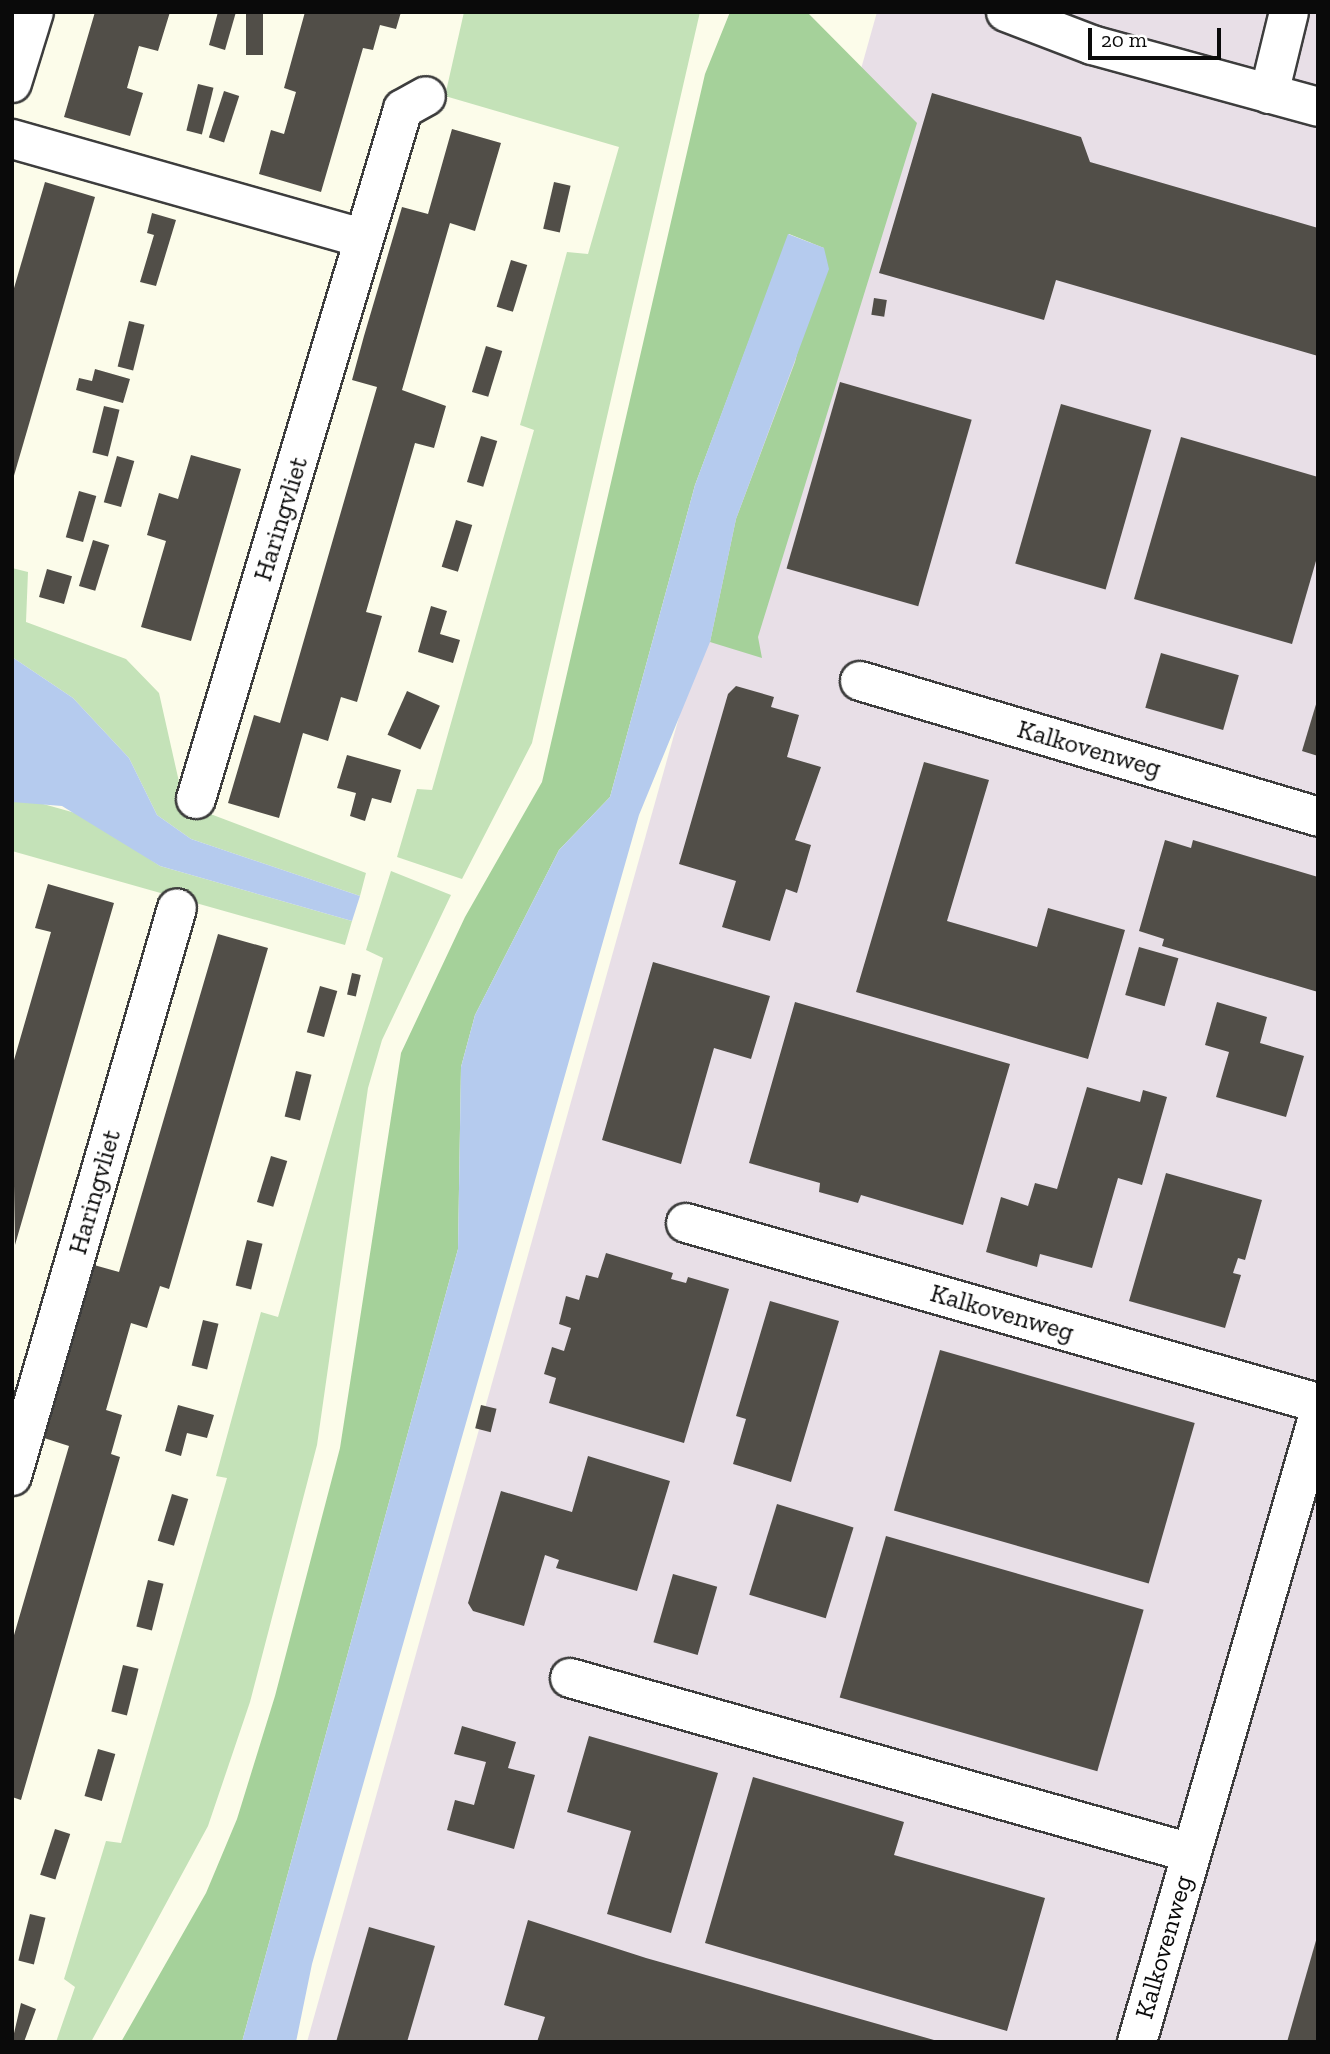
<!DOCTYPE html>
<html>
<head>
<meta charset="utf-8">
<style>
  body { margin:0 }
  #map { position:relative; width:1330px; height:2054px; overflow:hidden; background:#fcfcea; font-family:"Zilla Slab",serif }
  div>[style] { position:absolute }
  .industrial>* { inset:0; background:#e8dfe7 }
  .green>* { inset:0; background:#c4e2b8 }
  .forest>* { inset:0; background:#a5d19a }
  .water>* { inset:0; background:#b5cbee }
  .building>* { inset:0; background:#514e48; transform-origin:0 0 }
  .roads { filter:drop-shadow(2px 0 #3d3d3d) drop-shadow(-2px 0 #3d3d3d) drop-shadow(0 2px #3d3d3d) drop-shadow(0 -2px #3d3d3d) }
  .minor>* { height:38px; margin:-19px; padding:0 19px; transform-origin:19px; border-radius:19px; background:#fff }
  span { translate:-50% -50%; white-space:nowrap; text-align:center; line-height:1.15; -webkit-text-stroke:7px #fff; paint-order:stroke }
  .street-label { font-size:26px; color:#0a0a0a }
  .frame { position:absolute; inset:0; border:14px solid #0a0a0a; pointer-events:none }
  .scale { position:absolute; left:1088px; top:28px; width:133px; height:32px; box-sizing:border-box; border:4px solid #0a0a0a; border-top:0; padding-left:9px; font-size:21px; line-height:24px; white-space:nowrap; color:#0a0a0a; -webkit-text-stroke:5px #fff; paint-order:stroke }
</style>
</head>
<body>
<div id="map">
  <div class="industrial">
    <div style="clip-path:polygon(877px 12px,1318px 12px,1318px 2042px,307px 2042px)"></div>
  </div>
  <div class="green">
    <div style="clip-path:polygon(464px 12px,700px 12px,532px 743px,462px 879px,397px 857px,417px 789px,432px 790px,534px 430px,520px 425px,567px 252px,588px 254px,619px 147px,445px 96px)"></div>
    <div style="clip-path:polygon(12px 568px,28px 572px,26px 622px,126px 659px,159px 693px,184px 804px,366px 873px,360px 896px,191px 839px,157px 815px,129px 758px,73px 698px,12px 657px)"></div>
    <div style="clip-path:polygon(29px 800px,86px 816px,160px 866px,352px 921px,345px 945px,12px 851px,12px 802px)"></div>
    <div style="clip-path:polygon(391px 871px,451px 895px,382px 1040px,368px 1088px,317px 1445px,250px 1702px,208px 1826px,91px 2042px,56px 2042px,75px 1987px,64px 1979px,106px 1841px,121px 1843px,227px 1478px,216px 1476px,261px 1312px,278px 1317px,383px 958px,366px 950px)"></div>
  </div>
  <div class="forest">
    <div style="clip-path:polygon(730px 12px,807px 12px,917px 123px,758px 637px,762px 658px,710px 642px,736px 519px,795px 362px,824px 248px,789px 234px,695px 485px,610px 797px,559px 850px,475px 1015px,461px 1067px,458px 1249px,242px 2042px,121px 2042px,206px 1893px,237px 1819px,275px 1696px,340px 1448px,401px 1053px,465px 917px,542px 782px,705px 74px)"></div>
  </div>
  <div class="water">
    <div style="clip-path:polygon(788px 234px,824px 248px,829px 269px,736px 519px,710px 642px,639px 815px,312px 1964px,296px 2042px,242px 2042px,458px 1249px,461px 1067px,475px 1015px,559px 850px,610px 797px,695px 485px)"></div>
    <div style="clip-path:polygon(12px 657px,73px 698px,129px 758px,157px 815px,191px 839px,360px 896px,352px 921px,160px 866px,62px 806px,12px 802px)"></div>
  </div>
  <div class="building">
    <div style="clip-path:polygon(95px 12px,170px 12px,158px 51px,139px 46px,127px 88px,143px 93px,130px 136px,64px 117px)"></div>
    <div style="clip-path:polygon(218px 12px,236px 12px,225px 50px,209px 45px)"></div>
    <div style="left:246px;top:12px;width:17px;height:43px"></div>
    <div style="clip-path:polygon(305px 12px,401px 12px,396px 29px,380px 25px,373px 50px,363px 48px,321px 192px,259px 174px,271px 130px,284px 134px,296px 92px,284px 88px)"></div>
    <div style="left:198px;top:84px;width:16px;height:48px;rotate:14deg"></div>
    <div style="left:224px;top:91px;width:16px;height:49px;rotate:18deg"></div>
    <div style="clip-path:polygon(932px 93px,1081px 137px,1090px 162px,1318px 228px,1318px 356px,1056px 280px,1044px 320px,879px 273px)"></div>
    <div style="clip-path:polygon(452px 129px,501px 143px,475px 231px,450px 223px,402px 390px,446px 406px,434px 448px,415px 443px,366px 612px,382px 616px,357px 702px,341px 697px,328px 741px,303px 733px,279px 818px,228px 803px,254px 715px,280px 723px,377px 387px,352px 380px,364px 336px,402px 207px,428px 214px)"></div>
    <div style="clip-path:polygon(45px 182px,95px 197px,13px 479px,12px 295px)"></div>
    <div style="left:554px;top:182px;width:17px;height:48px;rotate:13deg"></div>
    <div style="clip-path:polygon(152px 213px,176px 220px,156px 286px,140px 282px,154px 235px,147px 233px)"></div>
    <div style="left:511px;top:260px;width:17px;height:49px;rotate:17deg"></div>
    <div style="left:874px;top:298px;width:13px;height:17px;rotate:9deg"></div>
    <div style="left:129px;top:321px;width:16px;height:47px;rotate:14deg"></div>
    <div style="left:486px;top:346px;width:17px;height:48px;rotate:17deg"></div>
    <div style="clip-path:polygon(95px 369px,130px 379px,123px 403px,76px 390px,79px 378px,92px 381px)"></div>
    <div style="left:840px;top:382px;width:137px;height:194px;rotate:16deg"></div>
    <div style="left:1061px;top:404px;width:94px;height:166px;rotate:16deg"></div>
    <div style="left:104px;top:406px;width:16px;height:48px;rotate:14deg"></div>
    <div style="left:481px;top:436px;width:17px;height:48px;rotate:17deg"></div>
    <div style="clip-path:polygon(1181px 437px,1318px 477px,1318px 554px,1292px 644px,1134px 599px)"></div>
    <div style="clip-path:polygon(191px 455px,241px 469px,191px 641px,141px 627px,166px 541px,147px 535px,159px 493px,178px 499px)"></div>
    <div style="left:117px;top:456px;width:18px;height:48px;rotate:16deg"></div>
    <div style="left:79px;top:491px;width:18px;height:48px;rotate:16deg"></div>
    <div style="left:456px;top:520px;width:17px;height:49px;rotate:17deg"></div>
    <div style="left:93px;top:540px;width:17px;height:48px;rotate:17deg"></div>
    <div style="left:47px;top:569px;width:26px;height:29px;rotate:16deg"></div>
    <div style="clip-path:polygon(431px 606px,447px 611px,440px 634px,460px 640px,453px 663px,418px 652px)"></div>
    <div style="left:1161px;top:653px;width:81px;height:57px;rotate:16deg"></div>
    <div style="clip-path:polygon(736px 686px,774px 697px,771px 707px,799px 715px,787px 757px,821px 767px,795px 840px,811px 845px,797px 893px,786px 889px,770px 941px,722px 927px,736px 881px,679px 864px,728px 694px)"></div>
    <div style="left:407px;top:691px;width:36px;height:48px;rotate:24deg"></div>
    <div style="clip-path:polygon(1317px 701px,1318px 701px,1318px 756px,1302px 751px)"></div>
    <div style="clip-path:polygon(347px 755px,401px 770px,391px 803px,372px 798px,365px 821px,350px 816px,356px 793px,337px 788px)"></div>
    <div style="clip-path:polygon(924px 762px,989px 780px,947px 921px,1037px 947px,1048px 908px,1125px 930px,1088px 1059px,856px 992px)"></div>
    <div style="clip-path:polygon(1165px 840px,1191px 848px,1193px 840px,1318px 877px,1318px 992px,1162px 946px,1164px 939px,1139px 931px)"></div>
    <div style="clip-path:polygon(48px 884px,114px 903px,15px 1245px,12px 1067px,51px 932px,35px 928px)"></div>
    <div style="clip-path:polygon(218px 934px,268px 948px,169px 1289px,160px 1286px,147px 1328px,131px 1323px,119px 1365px,106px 1410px,122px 1415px,111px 1454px,120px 1457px,21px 1800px,12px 1797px,12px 1642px,69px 1446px,44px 1438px,94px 1265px,119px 1272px)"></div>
    <div style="left:1139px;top:947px;width:41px;height:50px;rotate:16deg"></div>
    <div style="clip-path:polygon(653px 962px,770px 996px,751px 1059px,714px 1048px,681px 1164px,602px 1140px)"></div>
    <div style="left:352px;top:973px;width:9px;height:22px;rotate:13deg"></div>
    <div style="left:320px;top:986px;width:18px;height:48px;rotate:16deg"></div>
    <div style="clip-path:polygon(795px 1002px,1010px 1064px,963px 1225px,861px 1195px,858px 1203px,819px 1192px,820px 1183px,749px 1163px)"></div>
    <div style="clip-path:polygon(1217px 1002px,1267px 1017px,1260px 1043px,1304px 1056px,1286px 1117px,1216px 1097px,1229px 1052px,1205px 1045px)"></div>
    <div style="left:296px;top:1071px;width:16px;height:47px;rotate:14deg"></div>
    <div style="clip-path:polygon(1087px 1087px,1140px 1102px,1143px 1090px,1167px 1097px,1142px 1185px,1118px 1178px,1092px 1268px,1040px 1254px,1037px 1267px,986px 1252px,1001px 1197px,1028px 1206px,1035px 1183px,1057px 1189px)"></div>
    <div style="left:271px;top:1156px;width:17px;height:48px;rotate:17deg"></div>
    <div style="clip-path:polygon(1166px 1173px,1262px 1200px,1245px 1260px,1238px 1258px,1233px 1273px,1241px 1275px,1225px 1328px,1129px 1301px)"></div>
    <div style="left:247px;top:1240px;width:16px;height:47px;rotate:14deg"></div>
    <div style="clip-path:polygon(606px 1253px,673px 1273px,671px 1279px,686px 1283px,688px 1277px,729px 1289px,684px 1443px,549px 1403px,556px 1378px,544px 1374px,552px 1347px,564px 1351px,571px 1328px,559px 1324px,566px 1296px,579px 1300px,586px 1275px,598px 1278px)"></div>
    <div style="clip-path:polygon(770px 1301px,839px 1321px,791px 1482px,733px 1464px,746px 1419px,736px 1416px)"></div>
    <div style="left:203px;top:1320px;width:16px;height:47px;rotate:14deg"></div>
    <div style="left:940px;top:1350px;width:265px;height:167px;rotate:16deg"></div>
    <div style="clip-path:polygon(178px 1405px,214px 1415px,207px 1438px,187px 1433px,181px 1456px,165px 1451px)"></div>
    <div style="left:481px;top:1405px;width:16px;height:24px;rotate:14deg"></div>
    <div style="clip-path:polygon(588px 1456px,670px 1481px,637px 1591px,556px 1568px,559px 1560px,545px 1555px,524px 1626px,473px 1611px,468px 1603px,501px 1491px,572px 1512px)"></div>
    <div style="left:172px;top:1494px;width:17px;height:49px;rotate:17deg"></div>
    <div style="left:777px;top:1504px;width:80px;height:95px;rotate:17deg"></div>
    <div style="left:886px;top:1536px;width:268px;height:168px;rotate:16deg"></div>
    <div style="left:673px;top:1574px;width:46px;height:71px;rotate:16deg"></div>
    <div style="left:148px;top:1580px;width:16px;height:48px;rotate:14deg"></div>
    <div style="left:123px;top:1665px;width:16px;height:48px;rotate:14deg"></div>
    <div style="clip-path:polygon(462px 1726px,516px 1742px,508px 1768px,535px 1775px,514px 1849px,447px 1830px,455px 1800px,474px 1805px,486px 1762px,454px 1754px)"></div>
    <div style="clip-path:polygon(589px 1736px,718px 1773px,671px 1933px,607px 1914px,631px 1831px,567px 1812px)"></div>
    <div style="left:98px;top:1749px;width:18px;height:49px;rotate:16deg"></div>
    <div style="clip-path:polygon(753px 1777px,904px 1822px,894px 1855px,1045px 1898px,1007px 2031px,705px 1943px)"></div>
    <div style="left:55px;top:1829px;width:16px;height:48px;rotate:18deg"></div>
    <div style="left:30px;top:1914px;width:16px;height:48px;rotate:14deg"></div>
    <div style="clip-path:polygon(528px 1920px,646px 1958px,941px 2042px,537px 2042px,545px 2017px,504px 2005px)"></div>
    <div style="clip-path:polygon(369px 1927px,435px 1946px,407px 2042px,336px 2042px)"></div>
    <div style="clip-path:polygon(1317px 1937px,1318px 2042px,1287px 2042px)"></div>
    <div style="clip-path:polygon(21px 2003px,36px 2009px,24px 2042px,12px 2042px)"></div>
  </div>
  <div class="roads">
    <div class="minor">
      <div style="left:1006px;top:12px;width:92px;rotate:21deg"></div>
      <div style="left:1092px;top:45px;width:234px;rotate:15.3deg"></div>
      <div style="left:12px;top:83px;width:74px;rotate:-72.8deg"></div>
      <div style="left:1269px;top:94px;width:84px;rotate:-76.3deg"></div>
      <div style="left:12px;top:139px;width:363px;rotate:15.8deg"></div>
      <div style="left:860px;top:681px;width:478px;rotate:16.5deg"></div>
      <div style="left:196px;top:799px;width:720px;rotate:-73.3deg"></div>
      <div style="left:403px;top:109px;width:26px;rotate:-29deg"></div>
      <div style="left:686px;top:1223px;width:657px;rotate:15.9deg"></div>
      <div style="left:12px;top:1476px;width:591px;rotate:-73.8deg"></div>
      <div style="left:570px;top:1678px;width:645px;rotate:15.74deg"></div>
      <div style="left:1137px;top:2042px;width:651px;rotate:-73.85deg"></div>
    </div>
  </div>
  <div class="street-label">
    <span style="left:281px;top:519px;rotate:-73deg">Haringvliet</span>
    <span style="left:1089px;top:749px;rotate:16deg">Kalkovenweg</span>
    <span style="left:95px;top:1192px;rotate:-74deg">Haringvliet</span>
    <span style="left:1002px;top:1313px;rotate:16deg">Kalkovenweg</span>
    <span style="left:1164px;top:1947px;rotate:-74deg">Kalkovenweg</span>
  </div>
  <div class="frame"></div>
  <div class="scale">20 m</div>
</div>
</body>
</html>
